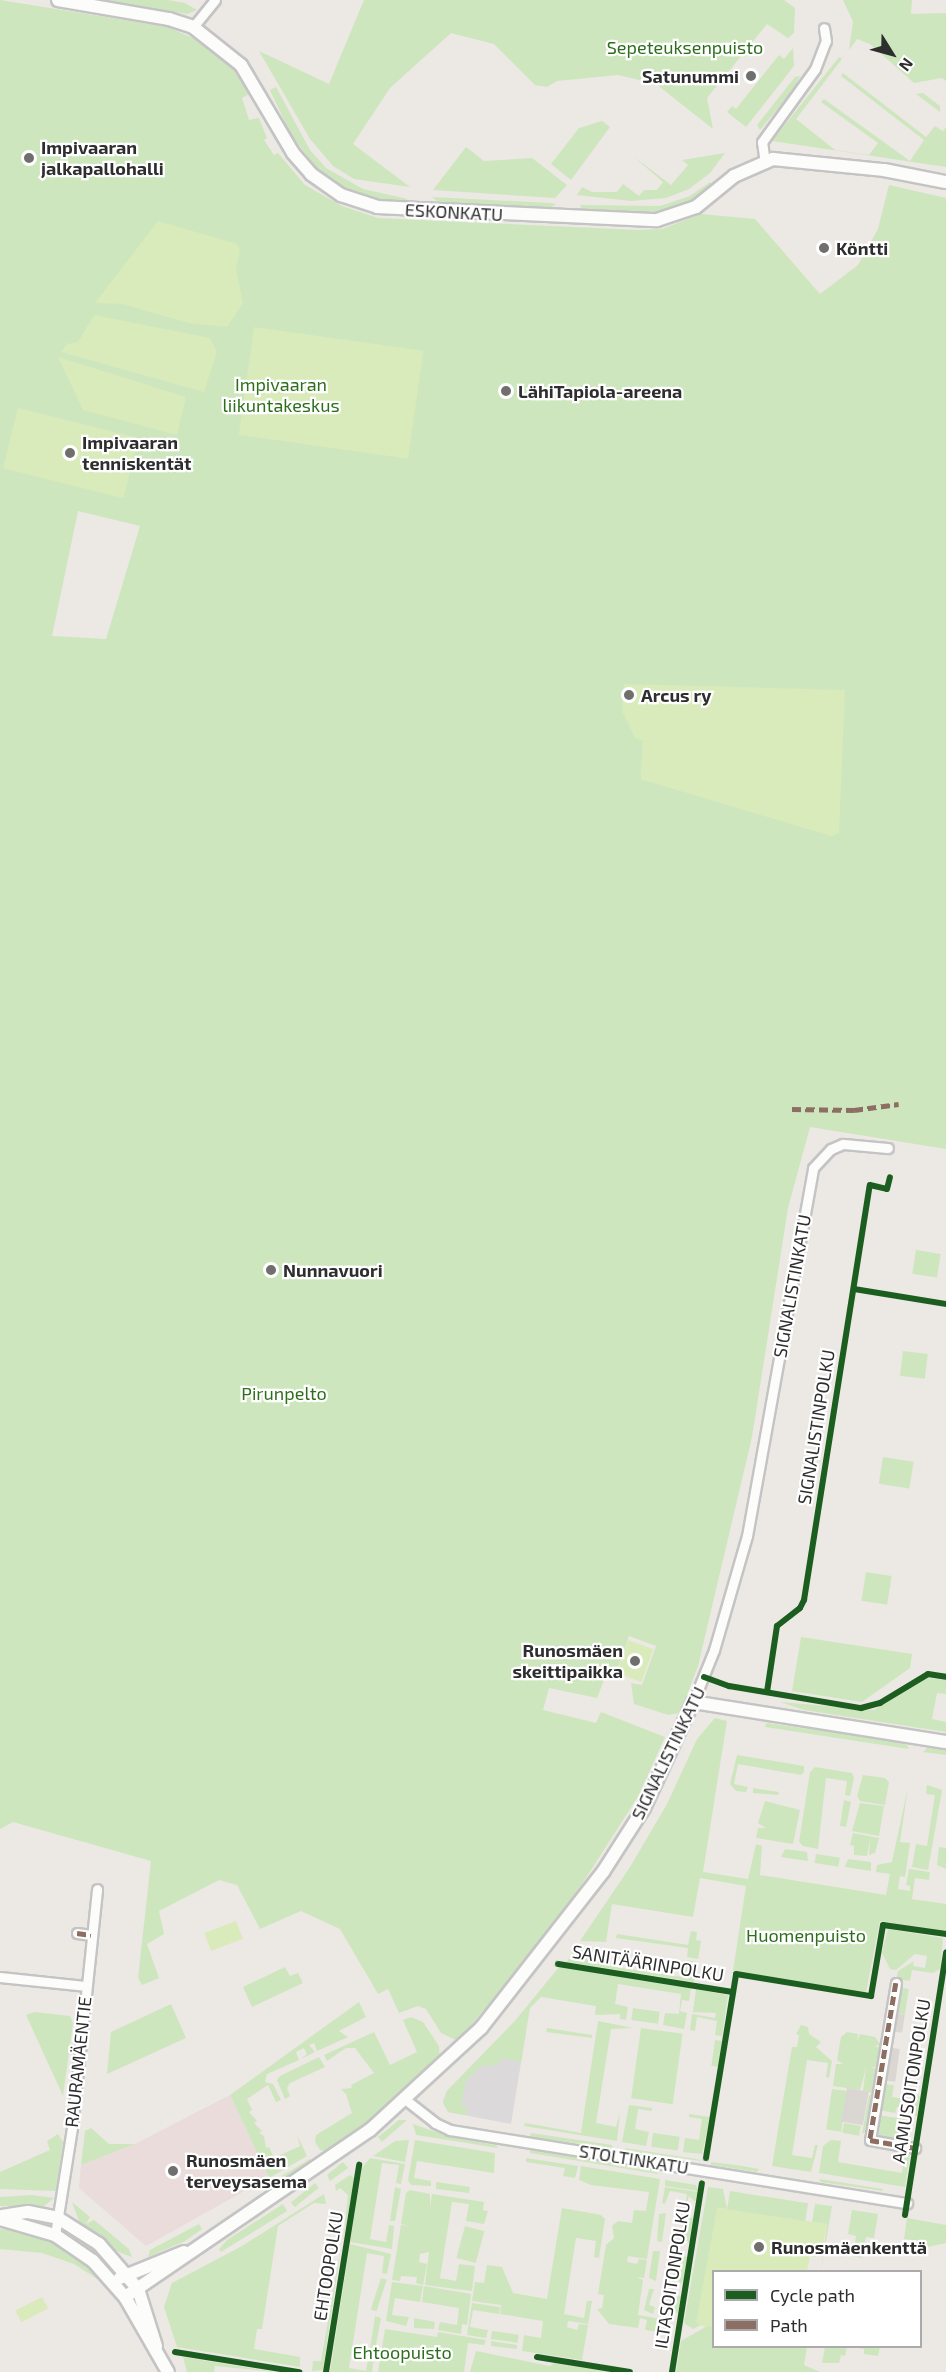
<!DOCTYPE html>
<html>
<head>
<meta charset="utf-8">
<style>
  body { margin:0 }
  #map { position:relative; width:946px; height:2372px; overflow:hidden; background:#ece8e4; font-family:"Exo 2",sans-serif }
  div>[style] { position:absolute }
  .industrial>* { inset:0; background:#dcd9db }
  .medical>* { inset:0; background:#e9dcdb }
  .green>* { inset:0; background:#cee6be; transform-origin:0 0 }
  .pitch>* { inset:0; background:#d9eabb; transform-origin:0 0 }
  .plaza>* { inset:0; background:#dad6d2; transform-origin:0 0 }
  .roads { filter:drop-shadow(2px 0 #c5c4c5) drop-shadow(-2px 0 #c5c4c5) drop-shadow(0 2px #c5c4c5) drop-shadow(0 -2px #c5c4c5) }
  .minor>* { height:9px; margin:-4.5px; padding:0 4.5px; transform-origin:4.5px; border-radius:4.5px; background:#fcfcfb }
  .tertiary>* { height:12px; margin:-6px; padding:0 6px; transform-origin:6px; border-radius:6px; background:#fcfcfb }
  .quiet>* { height:4.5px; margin-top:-2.25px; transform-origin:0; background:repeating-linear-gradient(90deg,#8d6e63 0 9px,transparent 0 13.5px) }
  .cycleway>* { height:6px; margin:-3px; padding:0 3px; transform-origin:3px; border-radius:3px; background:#1b5e20 }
  .dots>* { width:16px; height:16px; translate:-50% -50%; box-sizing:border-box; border:3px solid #fff; border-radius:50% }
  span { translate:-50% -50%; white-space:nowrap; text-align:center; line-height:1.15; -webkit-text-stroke:4.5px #fff; paint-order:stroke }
  .park-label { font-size:18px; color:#2c6e1b }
  .poi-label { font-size:18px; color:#2e2e2e; font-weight:700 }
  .right { translate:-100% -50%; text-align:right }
  .left { translate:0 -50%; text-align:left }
  .street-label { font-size:18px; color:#2e2e2e }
  .legend { position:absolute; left:712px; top:2270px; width:210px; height:78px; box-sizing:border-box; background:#fff; border:2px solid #ababab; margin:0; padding:8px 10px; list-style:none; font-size:18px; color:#2e2e2e }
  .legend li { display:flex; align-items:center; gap:12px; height:30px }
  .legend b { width:30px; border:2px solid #ababab }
  .north { position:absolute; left:862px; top:24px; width:60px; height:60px; -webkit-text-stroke:4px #fff; paint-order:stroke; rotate:127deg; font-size:16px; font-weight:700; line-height:24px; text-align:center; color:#2e2e2e }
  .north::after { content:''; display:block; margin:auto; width:21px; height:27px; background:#2e2e2e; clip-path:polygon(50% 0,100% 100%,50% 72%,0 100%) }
</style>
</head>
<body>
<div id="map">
  <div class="industrial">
    <div style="clip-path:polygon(514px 2022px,526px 2032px,511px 2124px,448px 2112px,443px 2101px,447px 2091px)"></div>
  </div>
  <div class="medical">
    <div style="clip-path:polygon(230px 2095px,268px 2176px,239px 2194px,146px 2246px,79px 2188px,81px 2165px,135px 2144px)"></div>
  </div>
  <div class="green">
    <div style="clip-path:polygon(evenodd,0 0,168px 27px,206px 44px,227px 60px,251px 93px,242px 98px,249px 120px,259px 118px,267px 138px,264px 140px,274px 155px,278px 153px,305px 185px,342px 206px,378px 218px,637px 230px,662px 229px,701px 214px,755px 219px,820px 294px,858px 265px,878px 229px,889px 185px,946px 198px,946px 1149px,810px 1127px,788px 1208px,752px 1437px,698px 1666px,687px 1695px,679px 1713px,668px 1715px,634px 1704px,631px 1683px,642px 1685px,656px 1646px,629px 1636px,614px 1678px,604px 1680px,597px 1698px,549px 1688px,543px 1710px,596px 1723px,601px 1712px,665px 1737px,639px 1795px,561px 1917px,458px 2041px,441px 2033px,426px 2009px,418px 2006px,399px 2013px,388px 1989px,378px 1994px,340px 1929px,301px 1911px,260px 1929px,237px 1885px,219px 1880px,159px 1911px,164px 1934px,147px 1944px,159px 1978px,142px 1985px,138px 1978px,151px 1861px,13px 1822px,0 1829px,0 0,78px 511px,140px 526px,106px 639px,52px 636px,78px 511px,0 0,643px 741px,831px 835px,641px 779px,643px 741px)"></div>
    <div style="clip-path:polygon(102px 0,168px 0,185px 3px,197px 10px,187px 14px)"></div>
    <div style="clip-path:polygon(364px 0,784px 0,795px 8px,794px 33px,788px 38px,767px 24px,707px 98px,713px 129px,656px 84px,618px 75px,557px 81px,547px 87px,535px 85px,494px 44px,451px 33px,390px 88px,353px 144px,410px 187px,354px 179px,333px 166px,310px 139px,259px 51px,329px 84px)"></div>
    <div style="clip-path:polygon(843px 0,912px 0,911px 14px,946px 13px,946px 81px,942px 78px,914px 83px,870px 44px,857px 39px,849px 50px,853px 22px)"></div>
    <div style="clip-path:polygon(793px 48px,794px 66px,746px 127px,727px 112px,732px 106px,736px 109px,779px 55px,784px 59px)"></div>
    <div style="clip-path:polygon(839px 57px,842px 59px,796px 119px,835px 150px,869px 155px,878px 143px,821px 102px,824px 99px,910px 161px,924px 140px,841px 76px,843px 73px,926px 137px,935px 126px,943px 131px,946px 127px,946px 167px,772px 141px)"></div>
    <div style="clip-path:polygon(800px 76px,794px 89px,760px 130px,757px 125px,795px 77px)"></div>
    <div style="clip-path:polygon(276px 87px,310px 150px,326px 168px,363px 189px,408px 199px,401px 202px,372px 200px,337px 186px,323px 176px,291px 135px,270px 90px)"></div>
    <div style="clip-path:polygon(923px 93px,940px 106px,940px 112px,916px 94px)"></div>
    <div style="clip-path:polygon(602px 121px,610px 127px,571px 180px,551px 164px,579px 128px)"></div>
    <div style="clip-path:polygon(466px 147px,484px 161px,532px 158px,567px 185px,555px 198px,433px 190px)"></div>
    <div style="clip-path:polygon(725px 153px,710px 173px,689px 189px,666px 198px,631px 201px,577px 195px,582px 187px,592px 192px,617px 192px,623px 184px,639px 196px,644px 190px,657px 190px,663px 182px,633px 156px,671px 185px,688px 165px,682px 160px)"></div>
    <div style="clip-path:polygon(710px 182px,712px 185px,698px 197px,671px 210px,640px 214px,583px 211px,580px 205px,660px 206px,690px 196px)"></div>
    <div style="clip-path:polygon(432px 197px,550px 203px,556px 204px,547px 211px,442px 205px)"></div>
    <div style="left:916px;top:1250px;width:25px;height:24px;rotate:9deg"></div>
    <div style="left:903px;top:1351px;width:25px;height:25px;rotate:7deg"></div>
    <div style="left:883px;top:1457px;width:31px;height:27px;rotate:9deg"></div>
    <div style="left:866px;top:1572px;width:26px;height:29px;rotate:9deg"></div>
    <div style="clip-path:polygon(801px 1637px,912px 1654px,910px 1668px,862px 1702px,792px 1691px)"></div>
    <div style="clip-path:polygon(928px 1678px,946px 1680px,946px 1694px,937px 1693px,932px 1719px,946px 1722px,946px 1732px,804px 1710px,780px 1702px,874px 1710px)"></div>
    <div style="clip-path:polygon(715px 1718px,727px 1721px,703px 1872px,748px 1879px,756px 1844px,762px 1846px,760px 1875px,886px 1895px,890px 1874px,876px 1872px,877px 1865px,892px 1862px,908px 1787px,900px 1842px,910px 1843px,905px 1877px,900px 1876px,898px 1889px,910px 1891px,910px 1886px,906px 1885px,909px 1869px,930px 1872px,929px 1880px,915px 1878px,912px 1899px,946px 1904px,946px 1931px,880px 1921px,866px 1992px,733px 1971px,746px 1886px,700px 1878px,693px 1917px,612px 1904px,606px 1942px,580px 1941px,630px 1867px,667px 1804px,697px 1739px)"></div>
    <div style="clip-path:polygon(766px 1723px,905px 1742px,909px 1749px,765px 1727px)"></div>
    <div style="clip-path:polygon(930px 1745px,946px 1747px,946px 1755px,923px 1752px)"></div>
    <div style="clip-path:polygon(737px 1755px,804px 1766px,804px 1772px,801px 1775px,738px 1764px,734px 1784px,748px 1787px,746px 1792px,736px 1791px,730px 1784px)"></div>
    <div style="clip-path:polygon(815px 1767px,852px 1773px,854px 1778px,850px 1796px,845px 1795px,847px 1781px,826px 1778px,818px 1849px,803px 1846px,799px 1842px,810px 1772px)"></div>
    <div style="clip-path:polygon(863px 1775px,885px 1778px,889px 1782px,885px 1805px,860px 1801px,857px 1796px)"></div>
    <div style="clip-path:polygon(927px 1785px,942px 1790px,928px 1870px,912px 1867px,916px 1844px,927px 1846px,935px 1795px,926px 1794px)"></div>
    <div style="clip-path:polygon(753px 1788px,779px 1792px,778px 1795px,753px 1793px)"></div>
    <div style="clip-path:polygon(844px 1800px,851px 1802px,846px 1827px,840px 1826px)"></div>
    <div style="clip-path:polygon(765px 1801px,800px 1810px,793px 1844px,756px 1838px,758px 1828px,766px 1828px,758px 1823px)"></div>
    <div style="clip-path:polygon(860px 1803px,884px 1806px,879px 1836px,852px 1831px)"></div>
    <div style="clip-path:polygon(853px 1833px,879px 1838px,875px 1853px,869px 1855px,870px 1838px,867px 1856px,854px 1855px,854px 1846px,850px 1845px)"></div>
    <div style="clip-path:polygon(939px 1847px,946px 1848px,946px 1869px,937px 1865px)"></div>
    <div style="clip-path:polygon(785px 1849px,807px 1852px,808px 1861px,781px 1857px)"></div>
    <div style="left:816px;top:1854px;width:24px;height:9px;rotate:9deg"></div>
    <div style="clip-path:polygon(848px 1859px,871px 1862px,871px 1871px,845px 1867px)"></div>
    <div style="clip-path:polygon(888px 1929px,943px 1938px,940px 1969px,933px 1973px,912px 1970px,910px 1981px,896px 1979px,898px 1971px,914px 1961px,913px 1966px,925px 1968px,927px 1956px,915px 1954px,896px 1970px,890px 1969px,882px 1953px)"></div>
    <div style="clip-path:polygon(691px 1931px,697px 1932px,696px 1940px,701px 1941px,698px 1959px,687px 1957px,688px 1948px,616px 1938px,617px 1934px,688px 1945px)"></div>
    <div style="clip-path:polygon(575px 1947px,604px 1952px,603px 1965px,683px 1977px,686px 1960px,697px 1962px,694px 1982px,567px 1962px)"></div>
    <div style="clip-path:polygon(285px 1967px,290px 1976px,298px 1973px,303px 1983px,252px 2007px,243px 1987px)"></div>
    <div style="clip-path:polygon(559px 1967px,691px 1988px,689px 2001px,682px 2000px,680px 2011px,687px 2013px,684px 2029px,663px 2025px,665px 2013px,679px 2014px,681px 1994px,618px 1984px,615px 2004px,628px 2007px,626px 2020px,620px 2019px,620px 2014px,595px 2015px,596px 2006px,541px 1997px,530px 2008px,521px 2062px,501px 2058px,498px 2065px,481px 2066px,466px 2081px,461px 2106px,467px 2107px,466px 2115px,448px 2112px,443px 2103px,447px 2091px,514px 2022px)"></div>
    <div style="left:897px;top:1987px;width:12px;height:26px;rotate:9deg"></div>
    <div style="clip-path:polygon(696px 1989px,728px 1995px,722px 2036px,715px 2035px,717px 2021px,697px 2017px,695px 2031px,690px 2030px,692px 2014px,715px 2018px,716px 2013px,693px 2012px)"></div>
    <div style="clip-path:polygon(359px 2002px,366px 2017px,339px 2031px,348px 2037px,317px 2051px,314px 2043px,309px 2045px,315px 2052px,301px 2059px,307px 2054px,304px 2048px,296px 2052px,299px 2060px,267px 2074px,265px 2082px,273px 2084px,281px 2100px,276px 2102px,268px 2085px,247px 2099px,252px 2110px,249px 2112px,257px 2121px,254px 2123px,262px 2131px,259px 2133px,264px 2136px,266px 2148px,269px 2147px,274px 2158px,300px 2146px,297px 2135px,307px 2156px,257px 2185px,268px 2176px,230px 2095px)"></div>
    <div style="clip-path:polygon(171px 2004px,186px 2038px,107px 2074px,111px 2032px)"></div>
    <div style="left:633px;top:2008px;width:27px;height:12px;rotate:8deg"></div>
    <div style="clip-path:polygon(34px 2012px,70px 2016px,73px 2023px,63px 2096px,26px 2015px)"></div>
    <div style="clip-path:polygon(411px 2017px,423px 2022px,439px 2046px,440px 2059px,360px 2128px,328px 2152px,320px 2150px,315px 2142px,316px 2135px,352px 2113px,346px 2094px,341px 2089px,352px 2088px,351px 2085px,374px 2073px,355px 2048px,346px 2048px,327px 2061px,324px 2055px,374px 2032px,390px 2065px,417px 2052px,403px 2020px)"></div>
    <div style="clip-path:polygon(598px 2021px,633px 2028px,611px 2029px,596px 2123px,616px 2127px,620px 2113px,617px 2141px,524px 2126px,525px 2123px,581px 2133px)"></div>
    <div style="clip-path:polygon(801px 2025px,808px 2027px,809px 2034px,821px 2042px,816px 2047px,832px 2061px,829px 2078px,826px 2077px,828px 2063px,807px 2060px,792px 2155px,812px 2158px,815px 2145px,818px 2145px,811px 2172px,772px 2166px,792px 2047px,797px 2047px,799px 2035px,796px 2034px)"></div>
    <div style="clip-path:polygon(547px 2028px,592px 2035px,592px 2038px,546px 2032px)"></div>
    <div style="left:641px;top:2028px;width:42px;height:71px;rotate:8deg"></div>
    <div style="clip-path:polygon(847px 2032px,858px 2034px,857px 2041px,860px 2034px,875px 2037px,881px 2045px,874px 2046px,882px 2048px,879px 2068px,871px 2067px,878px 2070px,874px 2093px,863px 2091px,866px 2068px,860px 2090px,833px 2086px,836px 2064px,843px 2064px,837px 2060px,841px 2037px)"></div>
    <div style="left:715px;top:2040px;width:7px;height:26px;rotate:8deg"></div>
    <div style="clip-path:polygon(319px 2057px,325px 2067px,290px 2083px,287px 2088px,290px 2096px,285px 2099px,277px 2080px,280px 2076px)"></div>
    <div style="clip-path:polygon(883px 2084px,894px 2085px,892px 2097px,913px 2100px,915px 2091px,920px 2097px,917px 2116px,904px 2114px,904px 2108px,897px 2107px,895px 2113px,878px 2110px)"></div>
    <div style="left:832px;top:2089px;width:15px;height:41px;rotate:8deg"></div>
    <div style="clip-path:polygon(869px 2095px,874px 2096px,869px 2130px,862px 2134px)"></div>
    <div style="clip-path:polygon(629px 2105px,652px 2108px,652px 2111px,638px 2109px,635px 2129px,649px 2132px,646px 2146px,622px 2142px)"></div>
    <div style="clip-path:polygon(689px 2114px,710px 2117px,702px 2154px,683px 2152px,685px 2138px,699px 2140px,702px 2119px,689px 2117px)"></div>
    <div style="clip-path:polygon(877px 2115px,905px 2119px,903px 2139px,899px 2142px,881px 2137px,876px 2132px)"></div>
    <div style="clip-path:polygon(399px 2120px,407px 2120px,382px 2142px,378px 2137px)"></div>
    <div style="left:844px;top:2123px;width:17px;height:10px;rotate:10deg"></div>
    <div style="clip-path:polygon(413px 2124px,450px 2137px,496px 2145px,498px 2148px,416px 2135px)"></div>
    <div style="clip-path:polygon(91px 2128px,109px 2144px,135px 2144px,81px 2165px,85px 2131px)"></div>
    <div style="clip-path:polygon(531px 2133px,612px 2145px,613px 2148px,530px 2137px)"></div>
    <div style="left:653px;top:2133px;width:27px;height:14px;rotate:8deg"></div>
    <div style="clip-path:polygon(58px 2134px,63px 2142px,56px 2191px,0 2189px,0 2172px,50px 2150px,47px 2141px)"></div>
    <div style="clip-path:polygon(409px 2140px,405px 2162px,373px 2156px,395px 2141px)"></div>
    <div style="clip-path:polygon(415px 2140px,495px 2153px,494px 2173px,417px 2161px,414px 2178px,431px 2181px,431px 2186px,411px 2185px,408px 2180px)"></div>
    <div style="clip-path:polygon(831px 2140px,841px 2141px,838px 2162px,902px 2173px,905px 2152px,894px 2147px,906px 2149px,910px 2155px,905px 2187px,819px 2173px,823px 2146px)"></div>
    <div style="clip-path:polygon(625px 2148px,696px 2159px,702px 2161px,624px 2151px)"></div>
    <div style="clip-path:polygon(530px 2150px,659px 2170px,658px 2174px,530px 2153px)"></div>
    <div style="clip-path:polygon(370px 2158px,405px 2164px,401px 2184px,396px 2183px,399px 2165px,382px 2163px,370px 2239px,386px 2242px,389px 2225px,394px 2226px,392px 2249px,350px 2242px,362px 2168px)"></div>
    <div style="clip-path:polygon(526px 2158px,578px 2166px,575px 2178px,563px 2176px,565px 2168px,526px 2162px)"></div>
    <div style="clip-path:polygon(310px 2159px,310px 2164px,279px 2185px,275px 2180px)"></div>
    <div style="clip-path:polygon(343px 2162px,348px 2168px,330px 2181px,327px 2175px)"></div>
    <div style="clip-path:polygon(711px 2162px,736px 2165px,759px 2169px,757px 2172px,711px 2165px)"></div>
    <div style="clip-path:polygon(581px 2166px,660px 2179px,647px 2259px,628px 2256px,627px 2262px,637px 2264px,639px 2259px,647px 2260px,644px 2278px,636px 2277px,643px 2280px,638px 2315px,661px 2319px,659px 2332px,645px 2330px,647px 2320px,640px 2318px,638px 2328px,609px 2324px,597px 2309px,602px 2308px,604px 2295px,598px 2294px,606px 2245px,614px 2238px,612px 2226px,618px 2221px,632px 2223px,634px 2210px,646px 2211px,649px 2192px,591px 2185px,579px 2180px)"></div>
    <div style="clip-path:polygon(350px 2175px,354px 2178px,343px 2243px,348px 2195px,340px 2188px,336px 2191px,335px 2185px)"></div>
    <div style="clip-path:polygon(820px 2179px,883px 2189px,883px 2191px,820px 2182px)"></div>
    <div style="clip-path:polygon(665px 2180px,696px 2185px,698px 2191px,665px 2186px)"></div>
    <div style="clip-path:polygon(436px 2182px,470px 2187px,469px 2193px,436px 2189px)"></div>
    <div style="left:315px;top:2183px;width:6px;height:31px;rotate:51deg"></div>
    <div style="clip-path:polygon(395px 2187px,401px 2189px,395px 2221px,390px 2221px)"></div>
    <div style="clip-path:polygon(665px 2187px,698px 2192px,695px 2202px,689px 2196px,685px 2210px,687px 2194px,670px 2191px,665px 2204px,662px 2203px)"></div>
    <div style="clip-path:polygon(708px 2187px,723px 2189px,727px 2209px,718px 2208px,697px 2323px,703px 2324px,693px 2329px,684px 2323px)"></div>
    <div style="clip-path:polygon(410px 2190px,430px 2194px,430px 2207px,432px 2194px,484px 2202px,483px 2210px,488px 2211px,484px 2224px,466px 2221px,469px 2204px,452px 2202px,440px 2278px,456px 2281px,459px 2264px,475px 2266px,472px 2291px,425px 2285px,429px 2252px,420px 2254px,419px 2262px,427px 2264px,423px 2285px,416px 2283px,417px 2277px,401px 2276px,400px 2281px,392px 2280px,401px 2225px,410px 2226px,401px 2224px,406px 2193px)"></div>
    <div style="left:730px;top:2191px;width:79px;height:19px;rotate:9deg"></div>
    <div style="clip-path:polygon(324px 2194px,326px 2204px,314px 2203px,278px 2226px,262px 2329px,257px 2329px,254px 2349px,300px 2357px,300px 2367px,177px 2347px,164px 2307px,172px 2283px,242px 2246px)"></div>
    <div style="clip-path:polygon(32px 2195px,54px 2198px,43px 2207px,0 2206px,0 2197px)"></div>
    <div style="clip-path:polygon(72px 2202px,90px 2217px,86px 2224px,94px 2220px,129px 2249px,132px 2257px,116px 2251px,79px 2221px)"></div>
    <div style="clip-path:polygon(283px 2204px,287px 2211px,221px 2252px,219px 2249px,227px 2240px)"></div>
    <div style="clip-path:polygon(815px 2204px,832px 2206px,821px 2271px,827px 2224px,812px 2222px)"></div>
    <div style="clip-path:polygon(562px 2208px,601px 2215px,605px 2219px,599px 2258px,594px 2257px,596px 2241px,576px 2238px,564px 2314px,584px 2318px,587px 2301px,592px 2301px,588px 2324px,568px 2321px,567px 2327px,577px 2330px,579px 2324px,588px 2325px,582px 2360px,522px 2351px,524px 2335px,541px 2338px,543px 2321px,500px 2314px,501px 2305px,472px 2301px,475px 2282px,484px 2283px,487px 2265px,502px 2267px,513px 2293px,547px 2299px)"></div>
    <div style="clip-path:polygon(852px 2210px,878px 2214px,874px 2238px,866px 2237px,862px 2258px,853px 2256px,856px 2236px,848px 2234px)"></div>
    <div style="clip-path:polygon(666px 2213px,662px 2242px,657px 2241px,659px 2214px)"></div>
    <div style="clip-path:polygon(684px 2216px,693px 2218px,689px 2243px,683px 2237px,681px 2248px)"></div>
    <div style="clip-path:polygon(907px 2218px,946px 2225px,946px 2243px,928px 2247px,919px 2241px,904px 2239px)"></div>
    <div style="clip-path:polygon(199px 2224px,202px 2229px,185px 2241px,148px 2257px,150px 2250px)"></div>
    <div style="left:465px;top:2226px;width:20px;height:33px;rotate:15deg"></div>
    <div style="clip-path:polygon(0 2229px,34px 2231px,74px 2251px,108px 2282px,129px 2311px,105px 2284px,74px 2264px,42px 2253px,0 2249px)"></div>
    <div style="clip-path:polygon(350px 2244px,391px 2254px,387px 2274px,382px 2273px,384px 2256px,367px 2253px,349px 2368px,366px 2371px,369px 2354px,374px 2355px,372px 2372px,330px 2372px)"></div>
    <div style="clip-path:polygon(341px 2246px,323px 2370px,312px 2371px,313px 2361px,321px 2361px)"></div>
    <div style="clip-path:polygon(653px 2251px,660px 2251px,656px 2281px,649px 2278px)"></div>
    <div style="clip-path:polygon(677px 2254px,687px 2257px,684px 2279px,681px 2284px,676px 2278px,672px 2287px)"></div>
    <div style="left:381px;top:2278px;width:6px;height:33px;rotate:18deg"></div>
    <div style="clip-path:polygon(392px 2282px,423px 2286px,420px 2302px,395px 2298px,392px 2315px,409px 2317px,406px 2326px,386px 2321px)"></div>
    <div style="clip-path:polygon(424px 2286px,471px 2294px,467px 2325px,462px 2324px,461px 2334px,438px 2330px,440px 2322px,457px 2325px,459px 2308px,422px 2302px)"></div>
    <div style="clip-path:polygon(649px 2289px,654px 2289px,649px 2305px,655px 2307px,653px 2314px,644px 2310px)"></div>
    <div style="clip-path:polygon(671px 2293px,681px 2296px,678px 2313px,657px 2309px,669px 2309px)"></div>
    <div style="clip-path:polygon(472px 2303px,500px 2307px,499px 2314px,473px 2310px,470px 2327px,488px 2330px,486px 2338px,467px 2335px)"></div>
    <div style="clip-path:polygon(375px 2316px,381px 2318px,375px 2350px,370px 2349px)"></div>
    <div style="clip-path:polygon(414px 2318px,435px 2322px,434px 2329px,414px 2328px)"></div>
    <div style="clip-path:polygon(709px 2325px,713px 2326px,714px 2346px,807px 2347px,804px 2365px,820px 2372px,676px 2372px,681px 2341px)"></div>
    <div style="clip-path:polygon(385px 2329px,437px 2337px,438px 2332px,486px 2340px,484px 2345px,468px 2343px,464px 2372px,378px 2372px)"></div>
    <div style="left:492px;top:2331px;width:27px;height:8px;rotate:8deg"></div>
    <div style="clip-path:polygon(491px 2341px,517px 2345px,517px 2349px,491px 2346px)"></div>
    <div style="clip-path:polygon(825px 2347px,847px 2347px,845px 2356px,841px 2355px,839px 2363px,822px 2363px)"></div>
    <div style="clip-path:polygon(852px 2347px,880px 2347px,878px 2356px,864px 2354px,864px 2349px)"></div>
    <div style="clip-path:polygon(476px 2351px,550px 2366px,554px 2363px,609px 2372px,470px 2372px)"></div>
    <div style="clip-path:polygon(183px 2357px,275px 2372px,215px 2366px,214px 2372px,187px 2372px)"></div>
  </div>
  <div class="pitch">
    <div style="clip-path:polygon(158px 221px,237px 244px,240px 250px,236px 270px,243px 303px,227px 327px,189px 323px,122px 304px,95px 303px)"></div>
    <div style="clip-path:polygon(94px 315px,210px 338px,217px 352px,204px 392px,61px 352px,67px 344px,78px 342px)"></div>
    <div style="left:254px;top:327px;width:171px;height:109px;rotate:8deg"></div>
    <div style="clip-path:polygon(58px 357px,186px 397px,177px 435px,83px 410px)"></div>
    <div style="left:18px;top:408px;width:124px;height:62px;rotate:14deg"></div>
    <div style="clip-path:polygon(624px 684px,845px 690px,839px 833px,831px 836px,641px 779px,643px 741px,635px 738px,622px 711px)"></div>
    <div style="left:628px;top:1640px;width:27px;height:35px;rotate:20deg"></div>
    <div style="left:236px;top:1921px;width:19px;height:34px;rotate:69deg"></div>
    <div style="clip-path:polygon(717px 2208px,827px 2224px,821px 2257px,810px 2256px,807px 2271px,714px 2272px,713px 2326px,706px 2327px,696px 2323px)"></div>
    <div style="left:42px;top:2297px;width:13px;height:30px;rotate:63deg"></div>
  </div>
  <div class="plaza">
    <div style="left:893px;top:2013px;width:12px;height:18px;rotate:9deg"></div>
    <div style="left:885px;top:2047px;width:15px;height:33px;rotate:8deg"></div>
    <div style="left:847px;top:2088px;width:22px;height:34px;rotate:10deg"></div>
  </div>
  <div class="roads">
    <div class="minor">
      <div style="left:193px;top:27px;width:35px;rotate:-51deg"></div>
      <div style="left:765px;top:163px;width:21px;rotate:-98deg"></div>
      <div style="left:762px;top:142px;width:90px;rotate:-54deg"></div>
      <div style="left:815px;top:69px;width:30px;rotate:-69deg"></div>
      <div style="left:826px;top:41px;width:13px;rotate:-99deg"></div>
      <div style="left:693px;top:1702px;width:56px;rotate:-68deg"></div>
      <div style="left:714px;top:1650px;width:119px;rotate:-73.9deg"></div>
      <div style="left:747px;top:1536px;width:374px;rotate:-79.8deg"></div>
      <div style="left:813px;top:1168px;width:26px;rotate:-47deg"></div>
      <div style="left:831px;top:1149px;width:13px;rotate:-23deg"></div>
      <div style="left:843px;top:1144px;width:45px;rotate:5.1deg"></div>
      <div style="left:77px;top:1933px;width:14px;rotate:8deg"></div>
      <div style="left:0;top:1977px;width:85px;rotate:6deg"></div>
      <div style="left:896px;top:1983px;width:159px;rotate:99.4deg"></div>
      <div style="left:870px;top:2140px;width:46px;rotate:10.1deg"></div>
      <div style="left:406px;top:2100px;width:37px;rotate:38deg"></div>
      <div style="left:435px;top:2123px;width:17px;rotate:25deg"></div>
      <div style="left:450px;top:2130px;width:463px;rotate:9.1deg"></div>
      <div style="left:55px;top:2235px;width:108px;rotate:-81deg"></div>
      <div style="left:72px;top:2128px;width:240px;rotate:-84deg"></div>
    </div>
    <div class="tertiary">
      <div style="left:58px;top:0;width:113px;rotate:9.7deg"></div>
      <div style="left:169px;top:19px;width:25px;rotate:18deg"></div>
      <div style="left:193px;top:27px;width:61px;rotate:38.4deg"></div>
      <div style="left:241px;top:65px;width:102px;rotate:59.4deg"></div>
      <div style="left:293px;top:153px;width:28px;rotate:49deg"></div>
      <div style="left:311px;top:174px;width:37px;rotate:35deg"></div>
      <div style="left:341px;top:195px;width:38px;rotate:18deg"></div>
      <div style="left:377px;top:207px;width:280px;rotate:2.7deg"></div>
      <div style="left:657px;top:220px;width:41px;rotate:-18.4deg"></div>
      <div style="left:696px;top:207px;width:49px;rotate:-39.2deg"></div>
      <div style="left:734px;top:176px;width:43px;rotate:-23.6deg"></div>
      <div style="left:773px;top:159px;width:112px;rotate:5.7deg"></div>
      <div style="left:884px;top:170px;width:63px;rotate:11deg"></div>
      <div style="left:2px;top:2216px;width:26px;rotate:-9deg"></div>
      <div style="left:28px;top:2212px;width:31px;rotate:11deg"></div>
      <div style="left:58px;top:2218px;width:49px;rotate:32.4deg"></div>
      <div style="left:99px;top:2244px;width:60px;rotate:49.1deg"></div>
      <div style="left:138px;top:2289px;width:60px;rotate:72.5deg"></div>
      <div style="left:0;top:2219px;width:57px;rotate:16.2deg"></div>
      <div style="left:55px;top:2235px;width:46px;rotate:34.4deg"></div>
      <div style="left:93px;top:2261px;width:48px;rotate:48.4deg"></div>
      <div style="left:125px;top:2297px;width:86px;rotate:60.2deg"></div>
      <div style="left:120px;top:2278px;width:69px;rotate:-22.1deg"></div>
      <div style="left:125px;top:2297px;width:297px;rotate:-34.3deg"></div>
      <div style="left:370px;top:2130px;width:151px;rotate:-42.6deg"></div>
      <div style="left:481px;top:2028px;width:198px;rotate:-52deg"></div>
      <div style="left:603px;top:1872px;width:76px;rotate:-57.4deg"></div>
      <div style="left:644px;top:1808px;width:117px;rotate:-65.2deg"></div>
      <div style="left:693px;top:1702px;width:256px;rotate:9deg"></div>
    </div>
  </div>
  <div class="quiet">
    <div style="left:792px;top:1109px;width:62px;rotate:0.9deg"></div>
    <div style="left:854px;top:1110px;width:45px;rotate:-7.6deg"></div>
    <div style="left:77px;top:1933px;width:14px;rotate:8deg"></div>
    <div style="left:896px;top:1983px;width:159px;rotate:99.4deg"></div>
    <div style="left:870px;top:2140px;width:46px;rotate:10.1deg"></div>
  </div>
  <div class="cycleway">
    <div style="left:854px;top:1289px;width:93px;rotate:9.3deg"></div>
    <div style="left:704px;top:1677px;width:27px;rotate:20deg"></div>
    <div style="left:729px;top:1686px;width:134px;rotate:9.5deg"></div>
    <div style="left:861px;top:1708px;width:20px;rotate:-15deg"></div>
    <div style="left:880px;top:1703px;width:56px;rotate:-31.1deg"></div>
    <div style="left:928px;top:1674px;width:18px;rotate:9deg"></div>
    <div style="left:767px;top:1692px;width:67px;rotate:-81.4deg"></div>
    <div style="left:777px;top:1626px;width:29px;rotate:-38deg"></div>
    <div style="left:800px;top:1608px;width:9px;rotate:-63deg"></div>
    <div style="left:804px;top:1600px;width:420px;rotate:-81deg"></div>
    <div style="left:870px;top:1185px;width:17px;rotate:13deg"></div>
    <div style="left:887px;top:1189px;width:12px;rotate:-76deg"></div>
    <div style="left:558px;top:1964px;width:177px;rotate:9.1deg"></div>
    <div style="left:706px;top:2158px;width:186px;rotate:-80.7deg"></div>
    <div style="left:736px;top:1974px;width:137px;rotate:9.3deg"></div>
    <div style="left:871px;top:1996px;width:72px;rotate:-80.4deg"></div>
    <div style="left:883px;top:1925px;width:64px;rotate:8.1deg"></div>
    <div style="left:905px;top:2215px;width:266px;rotate:-81.1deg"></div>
    <div style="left:175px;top:2352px;width:126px;rotate:9.2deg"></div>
    <div style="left:537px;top:2357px;width:94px;rotate:9.2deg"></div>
    <div style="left:326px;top:2372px;width:210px;rotate:-80.9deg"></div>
    <div style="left:672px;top:2372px;width:191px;rotate:-81deg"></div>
  </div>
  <div class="dots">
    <div style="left:751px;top:76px;background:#706f6e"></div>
    <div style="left:29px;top:158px;background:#706f6e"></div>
    <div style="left:824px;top:248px;background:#706f6e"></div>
    <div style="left:506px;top:391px;background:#706f6e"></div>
    <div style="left:70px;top:453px;background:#706f6e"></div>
    <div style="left:629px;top:695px;background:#706f6e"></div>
    <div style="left:271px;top:1270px;background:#706f6e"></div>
    <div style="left:635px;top:1661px;background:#706f6e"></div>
    <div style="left:173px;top:2171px;background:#706f6e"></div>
    <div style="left:759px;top:2247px;background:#706f6e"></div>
  </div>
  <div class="park-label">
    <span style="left:685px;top:47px">Sepeteuksenpuisto</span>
    <span style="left:281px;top:395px">Impivaaran<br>liikuntakeskus</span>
    <span style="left:284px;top:1393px">Pirunpelto</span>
    <span style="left:806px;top:1935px">Huomenpuisto</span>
    <span style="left:402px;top:2352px">Ehtoopuisto</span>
  </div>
  <div class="poi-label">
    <span class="right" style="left:739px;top:76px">Satunummi</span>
    <span class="left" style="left:41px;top:158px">Impivaaran<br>jalkapallohalli</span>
    <span class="left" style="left:836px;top:248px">Köntti</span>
    <span class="left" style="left:518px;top:391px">LähiTapiola-areena</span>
    <span class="left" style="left:82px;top:453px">Impivaaran<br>tenniskentät</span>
    <span class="left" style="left:641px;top:695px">Arcus ry</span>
    <span class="left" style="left:283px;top:1270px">Nunnavuori</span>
    <span class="right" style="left:623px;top:1661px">Runosmäen<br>skeittipaikka</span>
    <span class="left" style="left:186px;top:2171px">Runosmäen<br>terveysasema</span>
    <span class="left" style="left:771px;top:2247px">Runosmäenkenttä</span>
  </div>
  <div class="street-label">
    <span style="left:454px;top:212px;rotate:3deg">ESKONKATU</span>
    <span style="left:792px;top:1286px;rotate:-80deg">SIGNALISTINKATU</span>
    <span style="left:816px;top:1427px;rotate:-81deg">SIGNALISTINPOLKU</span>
    <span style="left:668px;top:1753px;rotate:-64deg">SIGNALISTINKATU</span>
    <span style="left:648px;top:1963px;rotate:9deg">SANITÄÄRINPOLKU</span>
    <span style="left:78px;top:2062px;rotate:-84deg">RAURAMÄENTIE</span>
    <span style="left:911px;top:2081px;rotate:-81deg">AAMUSOITONPOLKU</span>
    <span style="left:634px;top:2159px;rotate:9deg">STOLTINKATU</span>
    <span style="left:328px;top:2266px;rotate:-81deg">EHTOOPOLKU</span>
    <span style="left:672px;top:2275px;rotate:-81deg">ILTASOITONPOLKU</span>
  </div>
  <ul class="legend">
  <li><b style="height:8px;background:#1b5e20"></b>Cycle path</li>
  <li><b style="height:8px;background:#8d6e63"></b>Path</li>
  </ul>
  <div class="north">N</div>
</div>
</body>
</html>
